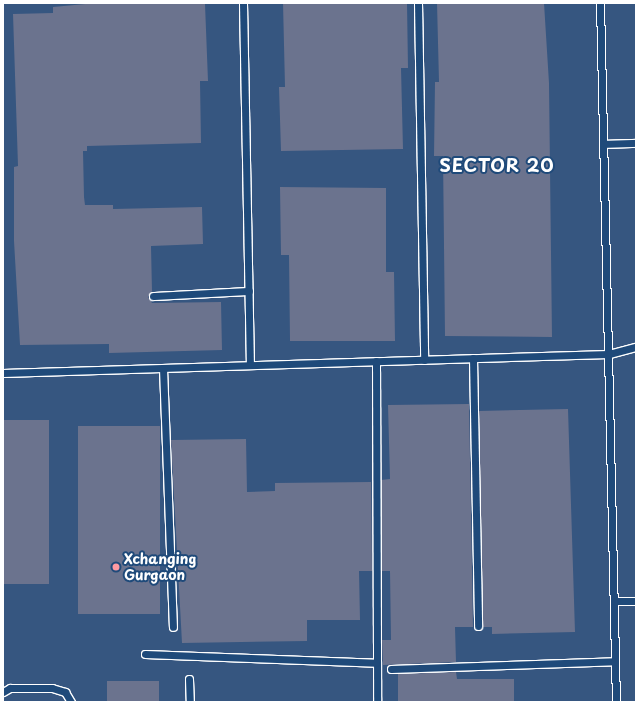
<!DOCTYPE html>
<html>
<head>
<meta charset="utf-8">
<style>
  body { margin:0 }
  #map { position:relative; width:639px; height:705px; overflow:hidden; background:#1f4a7a; font-family:"Playpen Sans",sans-serif }
  div>[style] { position:absolute }
  .built>* { inset:0; background:#365680; transform-origin:0 0 }
  .building>* { inset:0; background:#6b738e; transform-origin:0 0 }
  .roads { filter:drop-shadow(1px 0 #fff) drop-shadow(-1px 0 #fff) drop-shadow(0 1px #fff) drop-shadow(0 -1px #fff) }
  .lane>* { height:7px; margin:-3.5px; padding:0 3.5px; transform-origin:3.5px; border-radius:3.5px; background:#1f4a7a }
  .dots>* { width:11px; height:11px; translate:-50% -50%; box-sizing:border-box; border:2px solid #1f4a7a; border-radius:50% }
  span { translate:-50% -50%; white-space:nowrap; text-align:center; line-height:1.15; -webkit-text-stroke:4px #1f4a7a; paint-order:stroke }
  .poi-label { font-size:14px; color:#fff; font-weight:700 }
  .left { translate:0 -50%; text-align:left }
  .district-label { font-size:18px; color:#fff; font-weight:700; letter-spacing:1px }
  .frame { position:absolute; inset:0; border:4px solid #fff; pointer-events:none }
</style>
</head>
<body>
<div id="map">
  <div class="built">
    <div style="left:3px;top:3px;width:633px;height:699px"></div>
  </div>
  <div class="building">
    <div style="clip-path:polygon(96px 3px,205px 4px,208px 81px,200px 81px,201px 143px,87px 146px,87px 151px,83px 151px,84px 197px,85px 205px,113px 205px,113px 209px,202px 207px,203px 244px,151px 246px,152px 291px,148px 297px,152px 303px,221px 302px,222px 350px,109px 353px,109px 344px,20px 345px,14px 241px,14px 167px,18px 166px,13px 14px,53px 13px,53px 7px)"></div>
    <div style="clip-path:polygon(283px 3px,407px 3px,408px 68px,401px 68px,403px 149px,281px 151px,279px 87px,285px 87px)"></div>
    <div style="clip-path:polygon(437px 3px,544px 3px,549px 83px,552px 337px,445px 336px,443px 156px,434px 156px,435px 82px,439px 82px)"></div>
    <div style="clip-path:polygon(280px 187px,386px 188px,386px 272px,394px 272px,395px 341px,290px 341px,289px 255px,281px 255px)"></div>
    <div style="clip-path:polygon(469px 404px,473px 627px,455px 627px,456px 662px,383px 665px,382px 640px,391px 640px,390px 571px,382px 571px,381px 480px,390px 479px,388px 405px)"></div>
    <div style="clip-path:polygon(568px 409px,575px 632px,492px 634px,492px 627px,483px 627px,479px 411px)"></div>
    <div style="left:3px;top:420px;width:46px;height:164px"></div>
    <div style="left:78px;top:426px;width:82px;height:188px"></div>
    <div style="clip-path:polygon(246px 439px,247px 492px,275px 491px,275px 483px,371px 482px,372px 571px,359px 571px,360px 620px,307px 620px,307px 641px,182px 643px,171px 440px)"></div>
    <div style="clip-path:polygon(456px 672px,457px 679px,514px 679px,514px 702px,398px 702px,398px 674px)"></div>
    <div style="left:159px;top:681px;width:21px;height:52px;rotate:90deg"></div>
  </div>
  <div class="roads">
    <div class="lane">
      <div style="left:243px;top:3px;width:362px;rotate:88.9deg"></div>
      <div style="left:418px;top:3px;width:357px;rotate:89deg"></div>
      <div style="left:600px;top:3px;width:699px;rotate:88.69deg"></div>
      <div style="left:604px;top:144px;width:32px;rotate:-2deg"></div>
      <div style="left:153px;top:296px;width:96px;rotate:-3deg"></div>
      <div style="left:473px;top:358px;width:268px;rotate:88.9deg"></div>
      <div style="left:376px;top:361px;width:341px;rotate:89.8deg"></div>
      <div style="left:163px;top:368px;width:259px;rotate:87.8deg"></div>
      <div style="left:3px;top:373px;width:606px;rotate:-1.8deg"></div>
      <div style="left:609px;top:354px;width:28px;rotate:-15deg"></div>
      <div style="left:614px;top:601px;width:22px"></div>
      <div style="left:145px;top:654px;width:231px;rotate:2.2deg"></div>
      <div style="left:391px;top:669px;width:224px;rotate:-2deg"></div>
      <div style="left:189px;top:679px;width:23px;rotate:88deg"></div>
      <div style="left:3px;top:692px;width:8px;rotate:-30deg"></div>
      <div style="left:10px;top:688px;width:42px"></div>
      <div style="left:52px;top:688px;width:14px;rotate:17deg"></div>
      <div style="left:65px;top:692px;width:12px;rotate:59deg"></div>
    </div>
  </div>
  <div class="dots">
    <div style="left:116px;top:567px;background:#ff9aa2"></div>
  </div>
  <div class="poi-label">
    <span class="left" style="left:124px;top:567px">Xchanging<br>Gurgaon</span>
  </div>
  <div class="district-label">
    <span style="left:497px;top:165px">SECTOR 20</span>
  </div>
  <div class="frame"></div>
</div>
</body>
</html>
